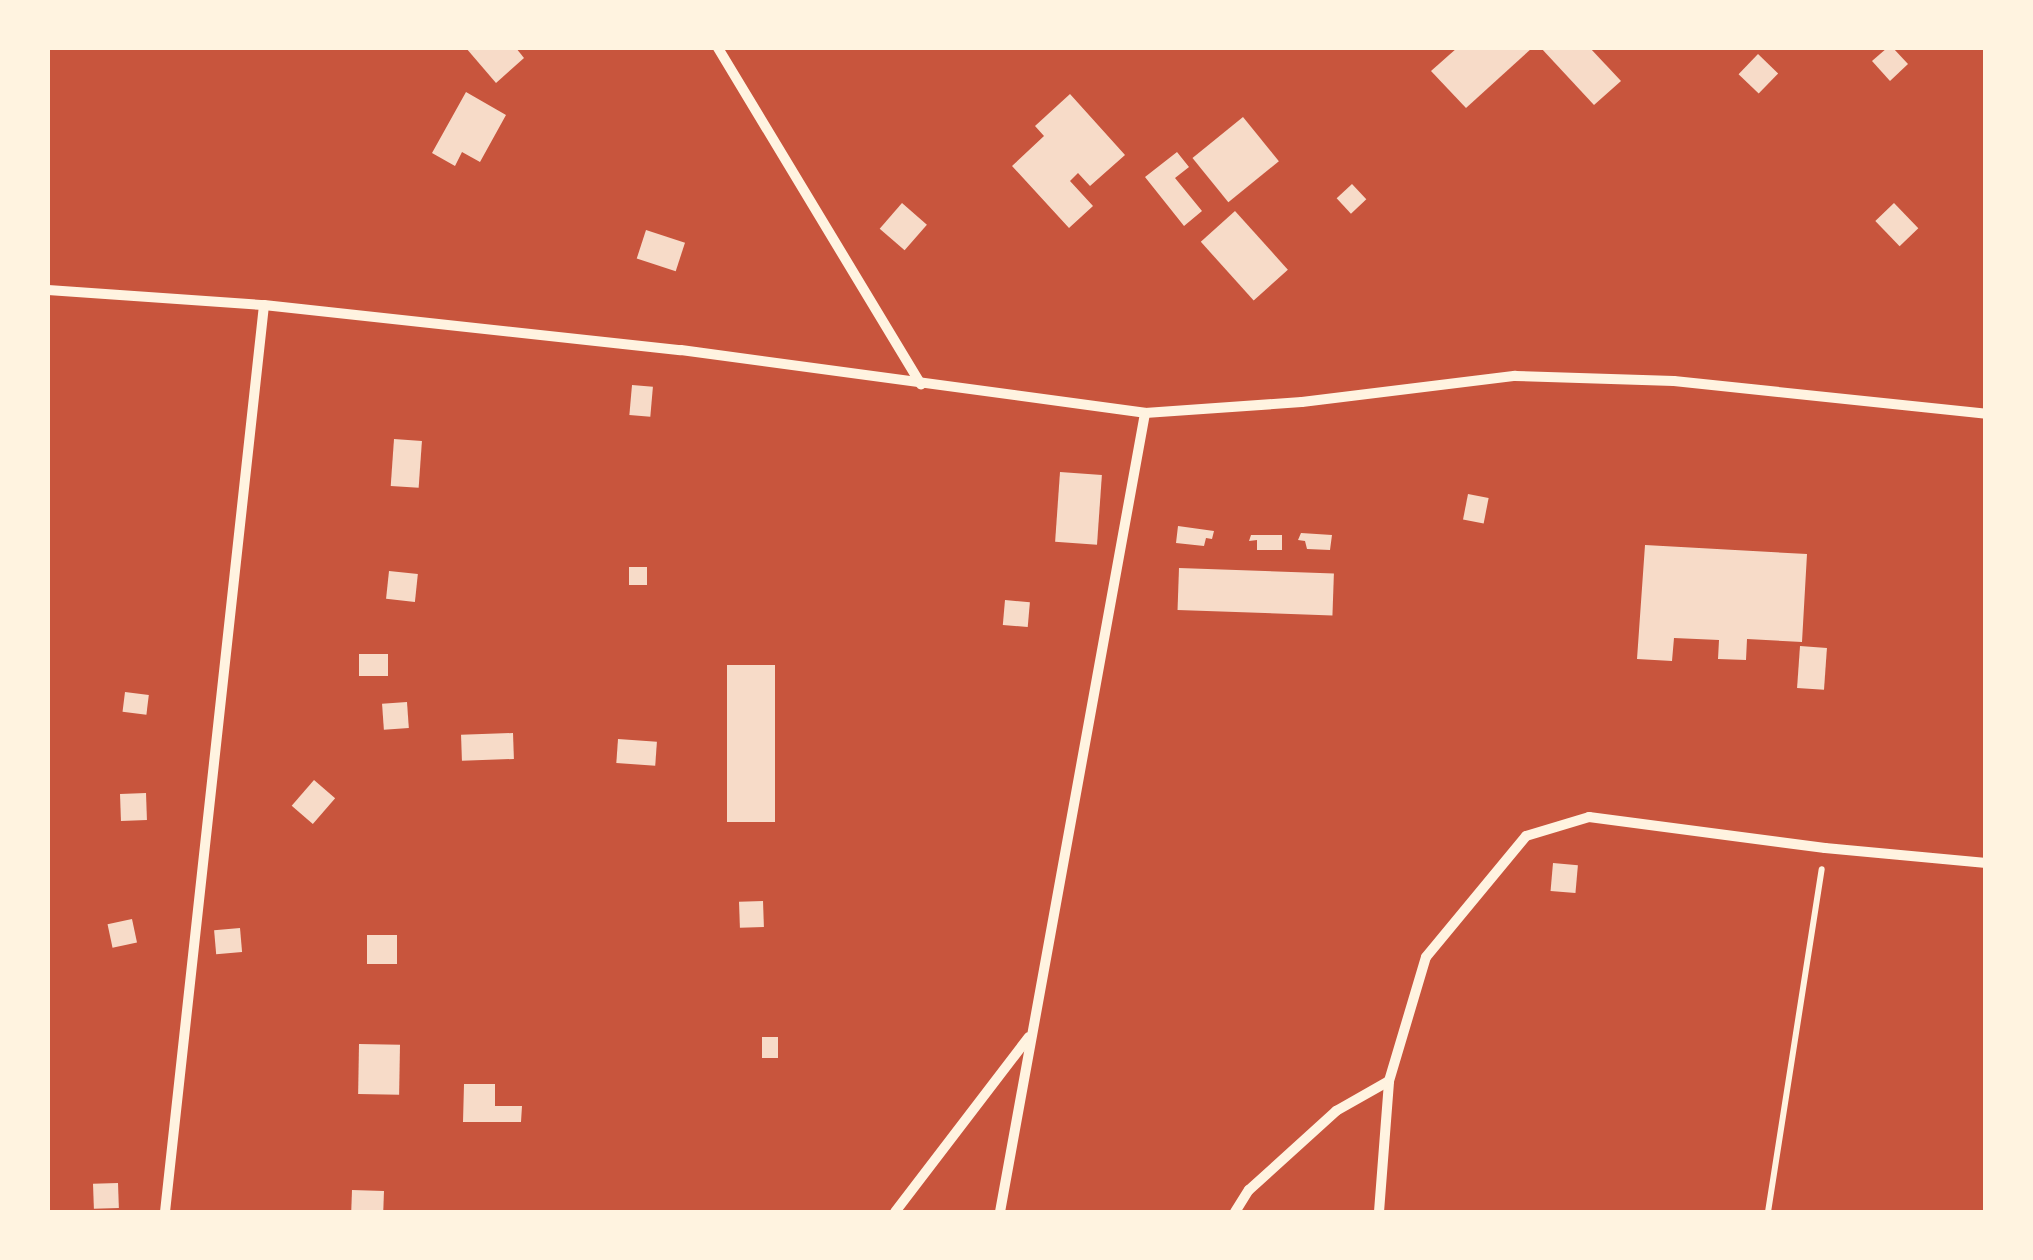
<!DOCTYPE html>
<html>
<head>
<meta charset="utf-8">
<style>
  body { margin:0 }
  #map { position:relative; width:2033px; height:1260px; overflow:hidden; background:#c8553d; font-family:Figtree,sans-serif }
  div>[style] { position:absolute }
  .building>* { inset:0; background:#f7dbc8; transform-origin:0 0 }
  .path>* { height:6px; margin:-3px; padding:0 3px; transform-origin:3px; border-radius:3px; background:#fff3e0 }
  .minor>* { height:10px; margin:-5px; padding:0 5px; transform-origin:5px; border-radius:5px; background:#fff3e0 }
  span { translate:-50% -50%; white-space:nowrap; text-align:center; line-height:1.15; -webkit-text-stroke:8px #fff3e0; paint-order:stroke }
  .frame { position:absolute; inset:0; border:50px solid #fff3e0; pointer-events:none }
</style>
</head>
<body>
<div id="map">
  <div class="building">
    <div style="clip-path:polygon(466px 48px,516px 48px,524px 58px,496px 83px)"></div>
    <div style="clip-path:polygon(1457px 48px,1532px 48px,1466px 108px,1431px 71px)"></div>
    <div style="clip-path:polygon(1541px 48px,1590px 48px,1621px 81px,1594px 105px)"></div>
    <div style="clip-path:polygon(1887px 48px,1893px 48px,1908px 64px,1890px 81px,1872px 61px)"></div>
    <div style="left:1758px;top:54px;width:28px;height:28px;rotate:44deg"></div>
    <div style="clip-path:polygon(466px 92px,506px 115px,480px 162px,462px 152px,455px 166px,432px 153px)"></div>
    <div style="clip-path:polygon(1070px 94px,1125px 155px,1090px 186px,1078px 173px,1070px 181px,1093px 206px,1069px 228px,1012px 166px,1044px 136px,1035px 126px)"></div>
    <div style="left:1243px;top:117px;width:57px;height:65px;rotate:51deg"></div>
    <div style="clip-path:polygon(1177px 152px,1189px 167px,1175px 178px,1202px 211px,1184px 226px,1145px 177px)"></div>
    <div style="left:1352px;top:184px;width:21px;height:21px;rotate:47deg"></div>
    <div style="left:902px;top:203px;width:33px;height:34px;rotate:41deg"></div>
    <div style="left:1894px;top:203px;width:35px;height:26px;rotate:46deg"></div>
    <div style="left:1235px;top:211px;width:79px;height:46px;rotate:48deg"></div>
    <div style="left:646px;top:230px;width:41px;height:30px;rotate:18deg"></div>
    <div style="left:632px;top:385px;width:21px;height:30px;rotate:5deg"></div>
    <div style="left:394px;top:439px;width:28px;height:47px;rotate:4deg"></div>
    <div style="left:1060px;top:472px;width:42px;height:70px;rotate:4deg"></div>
    <div style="left:1468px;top:494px;width:21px;height:26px;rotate:11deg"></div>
    <div style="clip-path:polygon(1178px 526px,1214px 531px,1212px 539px,1206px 538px,1204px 546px,1176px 543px)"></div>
    <div style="clip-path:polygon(1301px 533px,1332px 535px,1330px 550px,1307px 549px,1305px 541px,1298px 540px)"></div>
    <div style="clip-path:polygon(1251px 535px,1282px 535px,1282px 550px,1257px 550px,1257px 540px,1249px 541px)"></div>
    <div style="clip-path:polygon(1645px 545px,1807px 554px,1802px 642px,1747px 639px,1746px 660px,1718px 659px,1719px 640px,1674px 638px,1672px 661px,1637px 659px)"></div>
    <div style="left:629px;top:567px;width:18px;height:18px"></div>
    <div style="left:1179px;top:568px;width:155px;height:42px;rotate:2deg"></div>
    <div style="left:389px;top:571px;width:29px;height:28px;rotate:6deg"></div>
    <div style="left:1005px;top:600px;width:25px;height:25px;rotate:5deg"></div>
    <div style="left:1800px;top:646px;width:27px;height:42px;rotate:4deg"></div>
    <div style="left:359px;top:654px;width:29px;height:22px"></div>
    <div style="left:775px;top:665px;width:157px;height:48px;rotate:90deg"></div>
    <div style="left:125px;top:692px;width:24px;height:20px;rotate:7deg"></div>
    <div style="left:407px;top:702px;width:26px;height:25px;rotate:86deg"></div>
    <div style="left:513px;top:733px;width:26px;height:52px;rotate:88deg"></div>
    <div style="left:618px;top:739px;width:39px;height:24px;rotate:4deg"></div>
    <div style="left:314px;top:780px;width:28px;height:34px;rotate:41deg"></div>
    <div style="left:146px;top:793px;width:27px;height:26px;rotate:88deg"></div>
    <div style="left:1553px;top:863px;width:25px;height:28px;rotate:5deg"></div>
    <div style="left:763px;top:901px;width:26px;height:24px;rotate:88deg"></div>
    <div style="left:132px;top:919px;width:24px;height:25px;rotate:78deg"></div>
    <div style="left:240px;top:928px;width:24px;height:26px;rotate:85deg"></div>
    <div style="left:367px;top:935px;width:30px;height:29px"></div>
    <div style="left:762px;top:1037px;width:16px;height:21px"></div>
    <div style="left:359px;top:1044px;width:41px;height:50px;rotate:1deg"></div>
    <div style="clip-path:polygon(464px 1084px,495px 1084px,495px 1106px,522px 1106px,521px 1122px,463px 1122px)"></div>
    <div style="left:118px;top:1183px;width:25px;height:25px;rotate:88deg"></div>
    <div style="left:352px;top:1190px;width:32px;height:22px;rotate:2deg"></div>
  </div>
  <div class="path">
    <div style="left:1768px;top:1212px;width:347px;rotate:-81.1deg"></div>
  </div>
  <div class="minor">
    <div style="left:718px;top:48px;width:393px;rotate:58.9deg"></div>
    <div style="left:48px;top:290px;width:217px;rotate:4deg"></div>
    <div style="left:264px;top:305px;width:419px;rotate:6.2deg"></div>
    <div style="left:681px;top:350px;width:468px;rotate:7.7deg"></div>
    <div style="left:1145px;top:413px;width:157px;rotate:-4deg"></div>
    <div style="left:1302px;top:402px;width:215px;rotate:-7deg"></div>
    <div style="left:1515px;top:376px;width:159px;rotate:1.8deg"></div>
    <div style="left:1674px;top:381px;width:314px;rotate:6deg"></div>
    <div style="left:165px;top:1212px;width:912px;rotate:-83.77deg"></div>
    <div style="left:895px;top:1212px;width:220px;rotate:-52.6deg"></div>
    <div style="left:1000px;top:1212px;width:812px;rotate:-79.71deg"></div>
    <div style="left:1235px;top:1212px;width:26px;rotate:-58deg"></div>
    <div style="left:1249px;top:1190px;width:118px;rotate:-42.2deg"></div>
    <div style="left:1336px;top:1111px;width:61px;rotate:-29.5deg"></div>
    <div style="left:1389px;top:1081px;width:129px;rotate:-73.4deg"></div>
    <div style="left:1426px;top:957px;width:157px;rotate:-50.4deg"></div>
    <div style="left:1526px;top:836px;width:66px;rotate:-16.8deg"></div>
    <div style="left:1589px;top:817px;width:238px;rotate:7.5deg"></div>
    <div style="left:1825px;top:848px;width:162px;rotate:5.3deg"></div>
    <div style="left:1379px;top:1212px;width:131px;rotate:-85.6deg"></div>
  </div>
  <div class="frame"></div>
</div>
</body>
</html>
